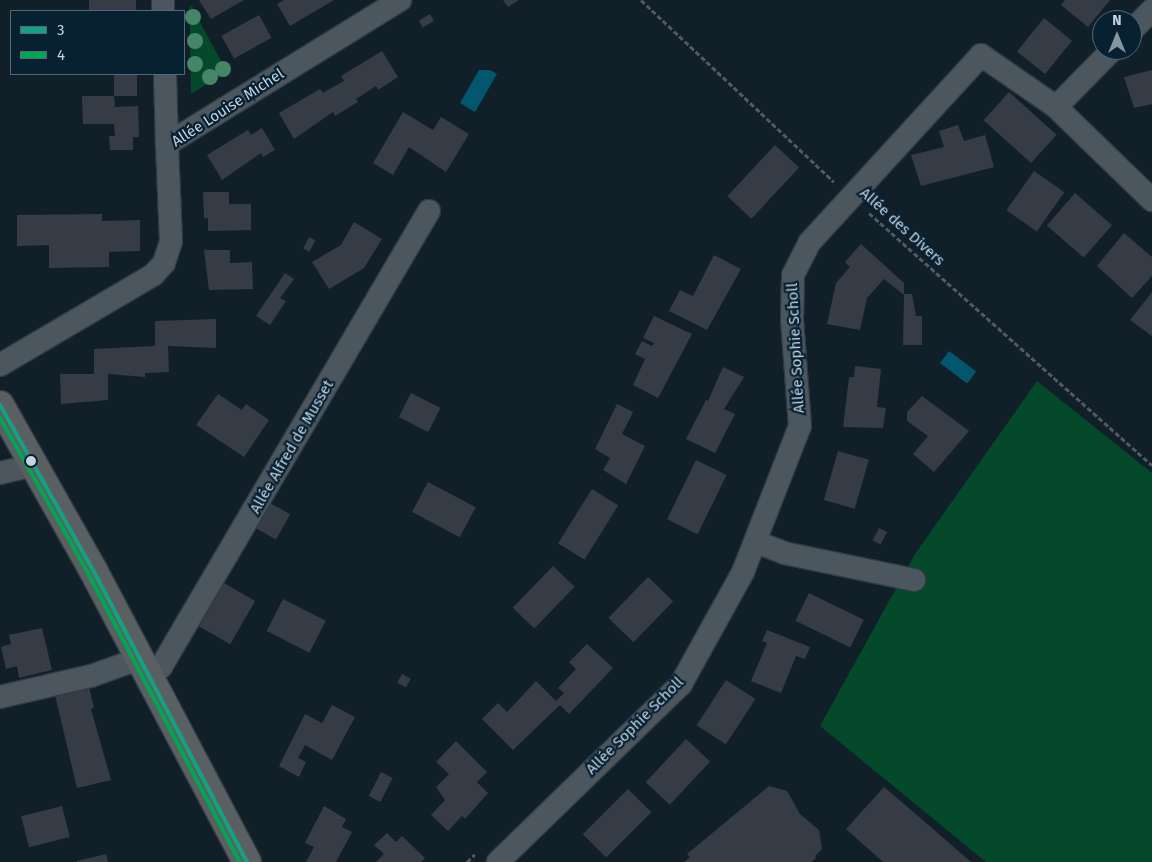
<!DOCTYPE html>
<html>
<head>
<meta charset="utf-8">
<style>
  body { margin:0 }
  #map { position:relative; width:1152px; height:862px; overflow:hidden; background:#111f29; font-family:"Fira Sans",sans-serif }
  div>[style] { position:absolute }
  .green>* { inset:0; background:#04492a }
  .water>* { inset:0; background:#02576f; transform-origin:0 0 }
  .building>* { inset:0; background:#363c46; transform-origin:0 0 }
  .path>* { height:3px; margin-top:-1.5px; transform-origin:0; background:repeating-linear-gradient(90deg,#515a62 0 5px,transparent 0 7.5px) }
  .roads { filter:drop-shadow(1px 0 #313b43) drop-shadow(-1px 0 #313b43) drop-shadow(0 1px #313b43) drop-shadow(0 -1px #313b43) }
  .street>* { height:22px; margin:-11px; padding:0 11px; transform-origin:11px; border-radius:11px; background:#4c565f }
  .primary>* { height:28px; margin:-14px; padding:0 14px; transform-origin:14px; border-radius:14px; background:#5a5f62 }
  .bus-1>* { height:4px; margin:-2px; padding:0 2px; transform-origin:2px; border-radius:2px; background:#13a281 }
  .bus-2>* { height:4px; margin:-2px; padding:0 2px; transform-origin:2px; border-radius:2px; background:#00a651 }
  .trees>* { width:16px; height:16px; margin:-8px; border-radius:50%; background:#468566 }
  .dots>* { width:14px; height:14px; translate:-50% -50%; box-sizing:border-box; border:2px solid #072133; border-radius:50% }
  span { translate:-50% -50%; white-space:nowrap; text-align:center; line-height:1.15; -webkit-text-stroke:4.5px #072133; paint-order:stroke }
  .street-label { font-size:15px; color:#c5d4e0 }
  .legend { position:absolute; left:10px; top:10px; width:175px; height:65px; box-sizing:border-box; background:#072133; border:1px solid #536978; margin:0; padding:6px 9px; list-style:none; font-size:15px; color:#c5d4e0 }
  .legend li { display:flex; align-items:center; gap:10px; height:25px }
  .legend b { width:25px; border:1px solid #536978 }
  .north { position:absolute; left:1092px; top:10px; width:50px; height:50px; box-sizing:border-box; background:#072133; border:1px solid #536978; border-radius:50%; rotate:0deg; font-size:14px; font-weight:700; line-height:20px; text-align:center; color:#c5d4e0 }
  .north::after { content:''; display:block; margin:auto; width:18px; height:22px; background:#8695a0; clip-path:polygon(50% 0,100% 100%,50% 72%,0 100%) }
</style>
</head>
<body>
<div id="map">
  <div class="green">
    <div style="clip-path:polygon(190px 4px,227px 72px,191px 94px,190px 39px)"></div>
    <div style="clip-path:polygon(1037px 381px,1152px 473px,1152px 862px,986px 862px,820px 726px,915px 554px)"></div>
  </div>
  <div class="water">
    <div style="clip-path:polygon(479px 70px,490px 70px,497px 74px,475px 112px,460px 103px)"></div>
    <div style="left:949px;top:351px;width:34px;height:15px;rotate:37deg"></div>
  </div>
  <div class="building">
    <div style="left:89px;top:0;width:47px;height:11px"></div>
    <div style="clip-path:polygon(199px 0,244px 0,211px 19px)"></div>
    <div style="clip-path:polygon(284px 0,334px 0,290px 26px,277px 4px)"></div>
    <div style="clip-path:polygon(503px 0,519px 0,508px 7px)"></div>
    <div style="clip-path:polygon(1065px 0,1110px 0,1088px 27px,1061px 5px)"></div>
    <div style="left:430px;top:14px;width:8px;height:13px;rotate:60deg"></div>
    <div style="left:259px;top:15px;width:26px;height:43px;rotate:61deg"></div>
    <div style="left:1044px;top:18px;width:36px;height:43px;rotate:39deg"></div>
    <div style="clip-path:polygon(382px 51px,398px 77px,378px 90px,376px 86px,356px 99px,358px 102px,335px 116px,333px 112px,294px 139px,279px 113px,320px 89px,323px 93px,333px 87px,344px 81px,341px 76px)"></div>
    <div style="clip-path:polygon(1152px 70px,1152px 104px,1134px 108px,1124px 77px)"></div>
    <div style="left:114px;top:74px;width:23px;height:22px"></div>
    <div style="left:1009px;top:92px;width:64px;height:38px;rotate:42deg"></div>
    <div style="clip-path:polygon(82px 96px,114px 96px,115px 107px,138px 106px,139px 137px,133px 137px,133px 150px,110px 150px,109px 136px,115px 136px,114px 124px,83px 124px)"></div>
    <div style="clip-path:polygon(403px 112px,433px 130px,441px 117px,469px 134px,446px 172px,409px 147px,393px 175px,373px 163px)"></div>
    <div style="clip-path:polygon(958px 125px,964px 141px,985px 135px,994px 167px,921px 186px,911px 155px,944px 147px,939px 131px)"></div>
    <div style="clip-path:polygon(262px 128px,275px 150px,263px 157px,261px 153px,222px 180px,207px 155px,248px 130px,251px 135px)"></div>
    <div style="left:775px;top:145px;width:33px;height:70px;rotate:43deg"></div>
    <div style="left:1034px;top:171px;width:37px;height:48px;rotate:35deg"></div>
    <div style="clip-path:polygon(203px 192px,229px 192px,229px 204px,251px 204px,251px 230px,208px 231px,208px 218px,204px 218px)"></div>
    <div style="left:1075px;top:193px;width:49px;height:43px;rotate:41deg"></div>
    <div style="clip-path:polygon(102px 214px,102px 221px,140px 220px,140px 251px,109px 252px,109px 267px,49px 268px,49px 245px,17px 246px,17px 215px)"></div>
    <div style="clip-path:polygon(354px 222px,382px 239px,364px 268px,329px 289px,312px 262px,341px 245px)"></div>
    <div style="clip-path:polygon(1124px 233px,1152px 257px,1152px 276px,1132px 298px,1097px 266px)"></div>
    <div style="left:309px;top:237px;width:7px;height:13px;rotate:27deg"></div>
    <div style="clip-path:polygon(861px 244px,904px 283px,904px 294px,912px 294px,916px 316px,922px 316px,922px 345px,903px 345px,904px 295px,884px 279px,867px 298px,860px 330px,827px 324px,836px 283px,850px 267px,845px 262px)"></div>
    <div style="clip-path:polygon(204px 250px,230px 250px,230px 263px,252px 262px,253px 289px,209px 290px)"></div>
    <div style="clip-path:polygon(714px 255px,741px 269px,707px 330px,669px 311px,680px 290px,693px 296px)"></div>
    <div style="clip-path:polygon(285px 273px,294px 279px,280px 298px,286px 301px,270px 325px,256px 316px)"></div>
    <div style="clip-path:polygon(1152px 292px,1152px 336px,1130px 320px)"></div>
    <div style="clip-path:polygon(654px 316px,692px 334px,658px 398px,633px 385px,645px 359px,635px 354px,642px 341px,652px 346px,654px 343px,643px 338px)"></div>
    <div style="clip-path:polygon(216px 319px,216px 348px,168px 346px,169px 372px,145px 373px,145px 377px,108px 374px,108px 400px,61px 404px,60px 374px,94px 374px,94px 349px,155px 346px,155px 321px)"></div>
    <div style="clip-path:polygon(855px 366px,881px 369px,877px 407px,886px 408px,883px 428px,843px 427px,849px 377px,854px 377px)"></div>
    <div style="clip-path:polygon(723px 367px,744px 377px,724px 409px,735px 414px,715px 453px,686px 439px,706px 400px,708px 401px)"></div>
    <div style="left:411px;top:393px;width:33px;height:27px;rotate:27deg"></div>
    <div style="clip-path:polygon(218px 394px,242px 410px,246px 404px,269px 420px,244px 457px,196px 425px)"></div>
    <div style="clip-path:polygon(922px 396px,969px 431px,934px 472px,913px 454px,928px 436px,907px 421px,907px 412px)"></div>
    <div style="clip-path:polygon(617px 404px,633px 412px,622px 434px,645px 446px,626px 484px,603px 470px,610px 458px,595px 449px)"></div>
    <div style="left:838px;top:451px;width:32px;height:51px;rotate:16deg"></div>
    <div style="left:696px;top:460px;width:34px;height:66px;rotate:26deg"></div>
    <div style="left:428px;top:482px;width:54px;height:34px;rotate:28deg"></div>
    <div style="left:592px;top:489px;width:31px;height:64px;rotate:32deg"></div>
    <div style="left:270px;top:503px;width:23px;height:29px;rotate:29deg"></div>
    <div style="left:879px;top:528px;width:9px;height:14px;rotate:27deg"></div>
    <div style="left:553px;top:566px;width:30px;height:58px;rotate:44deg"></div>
    <div style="left:648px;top:577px;width:35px;height:57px;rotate:44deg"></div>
    <div style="left:224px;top:583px;width:36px;height:50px;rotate:30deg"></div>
    <div style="left:809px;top:593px;width:61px;height:31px;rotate:26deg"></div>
    <div style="left:283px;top:599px;width:48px;height:36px;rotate:27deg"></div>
    <div style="clip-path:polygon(42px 628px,52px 670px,19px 678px,17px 666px,6px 669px,1px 647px,11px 644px,9px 635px)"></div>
    <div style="clip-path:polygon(767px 630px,810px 647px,805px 659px,796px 656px,781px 693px,751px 681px,767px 643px,762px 641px)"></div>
    <div style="clip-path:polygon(587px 644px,613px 668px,569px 714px,560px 705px,513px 750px,482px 719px,498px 703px,507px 712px,536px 681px,556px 701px,564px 693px,558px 688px,576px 669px,569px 662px)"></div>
    <div style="left:402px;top:674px;width:10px;height:10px;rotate:29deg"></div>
    <div style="left:726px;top:680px;width:35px;height:54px;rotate:33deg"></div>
    <div style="clip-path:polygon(89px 687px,94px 708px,91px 709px,111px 780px,77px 788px,55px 695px)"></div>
    <div style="clip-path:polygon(332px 705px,355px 717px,332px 760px,305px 745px,298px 758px,306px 762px,299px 777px,279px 766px,305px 714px,322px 723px)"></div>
    <div style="left:686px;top:739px;width:33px;height:59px;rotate:43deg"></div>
    <div style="clip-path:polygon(456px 741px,487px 772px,477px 782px,488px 793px,465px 819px,462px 816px,448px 831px,431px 815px,445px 800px,436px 787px,449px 774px,436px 762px)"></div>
    <div style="left:381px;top:772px;width:13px;height:27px;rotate:27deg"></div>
    <div style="clip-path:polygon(769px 786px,787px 791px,800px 814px,819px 830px,822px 849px,815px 856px,816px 858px,811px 862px,684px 862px,690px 857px,687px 854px)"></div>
    <div style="clip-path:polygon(884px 787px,925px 822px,971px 862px,883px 862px,846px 829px)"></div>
    <div style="left:628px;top:789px;width:33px;height:64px;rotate:45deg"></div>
    <div style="left:62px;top:806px;width:32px;height:42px;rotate:76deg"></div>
    <div style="clip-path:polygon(324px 806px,346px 819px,342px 827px,352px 832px,336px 862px,306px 862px,314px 847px,305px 843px)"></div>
    <div style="clip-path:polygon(387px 833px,396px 842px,402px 836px,425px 858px,421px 862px,376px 862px,384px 854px,374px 845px)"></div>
    <div style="clip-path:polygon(106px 854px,108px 862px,77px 862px,77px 861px)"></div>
  </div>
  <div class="path">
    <div style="left:641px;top:0;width:265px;rotate:43.3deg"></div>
    <div style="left:869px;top:213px;width:379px;rotate:41.7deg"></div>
    <div style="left:467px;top:862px;width:11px;rotate:-45deg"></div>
  </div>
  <div class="roads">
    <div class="street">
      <div style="left:163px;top:0;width:11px;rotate:90deg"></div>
      <div style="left:1132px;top:30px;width:28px;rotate:-45deg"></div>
      <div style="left:165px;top:74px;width:70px;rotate:88.4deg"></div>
      <div style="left:1056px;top:107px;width:80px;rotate:-45.5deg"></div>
      <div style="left:0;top:365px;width:178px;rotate:-30.5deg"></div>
      <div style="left:153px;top:275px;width:16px;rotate:-47deg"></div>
      <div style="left:164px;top:263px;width:23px;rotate:-72deg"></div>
      <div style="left:171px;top:241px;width:97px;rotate:-92.4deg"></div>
      <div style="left:167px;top:144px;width:274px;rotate:-31.7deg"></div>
      <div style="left:0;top:473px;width:36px;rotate:-13deg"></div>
      <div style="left:756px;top:542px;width:30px;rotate:21deg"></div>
      <div style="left:784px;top:553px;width:133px;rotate:11.7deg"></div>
      <div style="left:146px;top:674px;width:17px;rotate:-25deg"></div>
      <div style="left:161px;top:667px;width:529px;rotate:-59.56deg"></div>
      <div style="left:0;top:697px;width:93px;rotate:-13deg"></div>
      <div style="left:91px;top:676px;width:51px;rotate:-19.5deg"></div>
      <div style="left:498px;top:862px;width:255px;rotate:-44.2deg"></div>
      <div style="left:681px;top:684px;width:128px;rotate:-61deg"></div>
      <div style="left:743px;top:572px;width:157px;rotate:-68.7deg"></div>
      <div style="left:800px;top:426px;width:106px;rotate:-94.3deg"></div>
      <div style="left:792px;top:320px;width:45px;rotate:-88.7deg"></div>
      <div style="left:793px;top:275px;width:36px;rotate:-63deg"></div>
      <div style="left:809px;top:243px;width:255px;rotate:-47.5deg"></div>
      <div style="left:981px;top:55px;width:91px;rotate:34.7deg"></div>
      <div style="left:1056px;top:107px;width:134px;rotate:44.1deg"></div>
    </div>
    <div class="primary">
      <div style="left:0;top:405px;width:189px;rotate:60.6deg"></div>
      <div style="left:93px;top:570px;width:330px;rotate:62.2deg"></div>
    </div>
  </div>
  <div class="bus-1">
    <div style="left:0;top:405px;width:189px;rotate:60.6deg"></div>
    <div style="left:93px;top:570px;width:330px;rotate:62.2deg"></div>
  </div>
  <div class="bus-2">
    <div style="left:0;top:418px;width:178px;rotate:60.4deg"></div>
    <div style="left:88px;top:573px;width:327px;rotate:62.3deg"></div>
  </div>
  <div class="trees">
    <div style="left:193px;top:17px"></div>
    <div style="left:195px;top:41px"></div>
    <div style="left:195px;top:64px"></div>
    <div style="left:223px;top:69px"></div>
    <div style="left:210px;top:77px"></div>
  </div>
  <div class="dots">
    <div style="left:31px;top:461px;background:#c5d4e0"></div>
  </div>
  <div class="street-label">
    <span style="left:228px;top:108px;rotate:-33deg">Allée Louise Michel</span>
    <span style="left:902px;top:227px;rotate:42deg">Allée des Divers</span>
    <span style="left:796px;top:348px;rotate:-93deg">Allée Sophie Scholl</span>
    <span style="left:292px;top:447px;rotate:-60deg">Allée Alfred de Musset</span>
    <span style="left:635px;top:726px;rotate:-45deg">Allée Sophie Scholl</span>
  </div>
  <ul class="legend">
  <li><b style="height:6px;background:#13a281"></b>3</li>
  <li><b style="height:6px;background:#00a651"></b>4</li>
  </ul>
  <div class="north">N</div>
</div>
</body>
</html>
